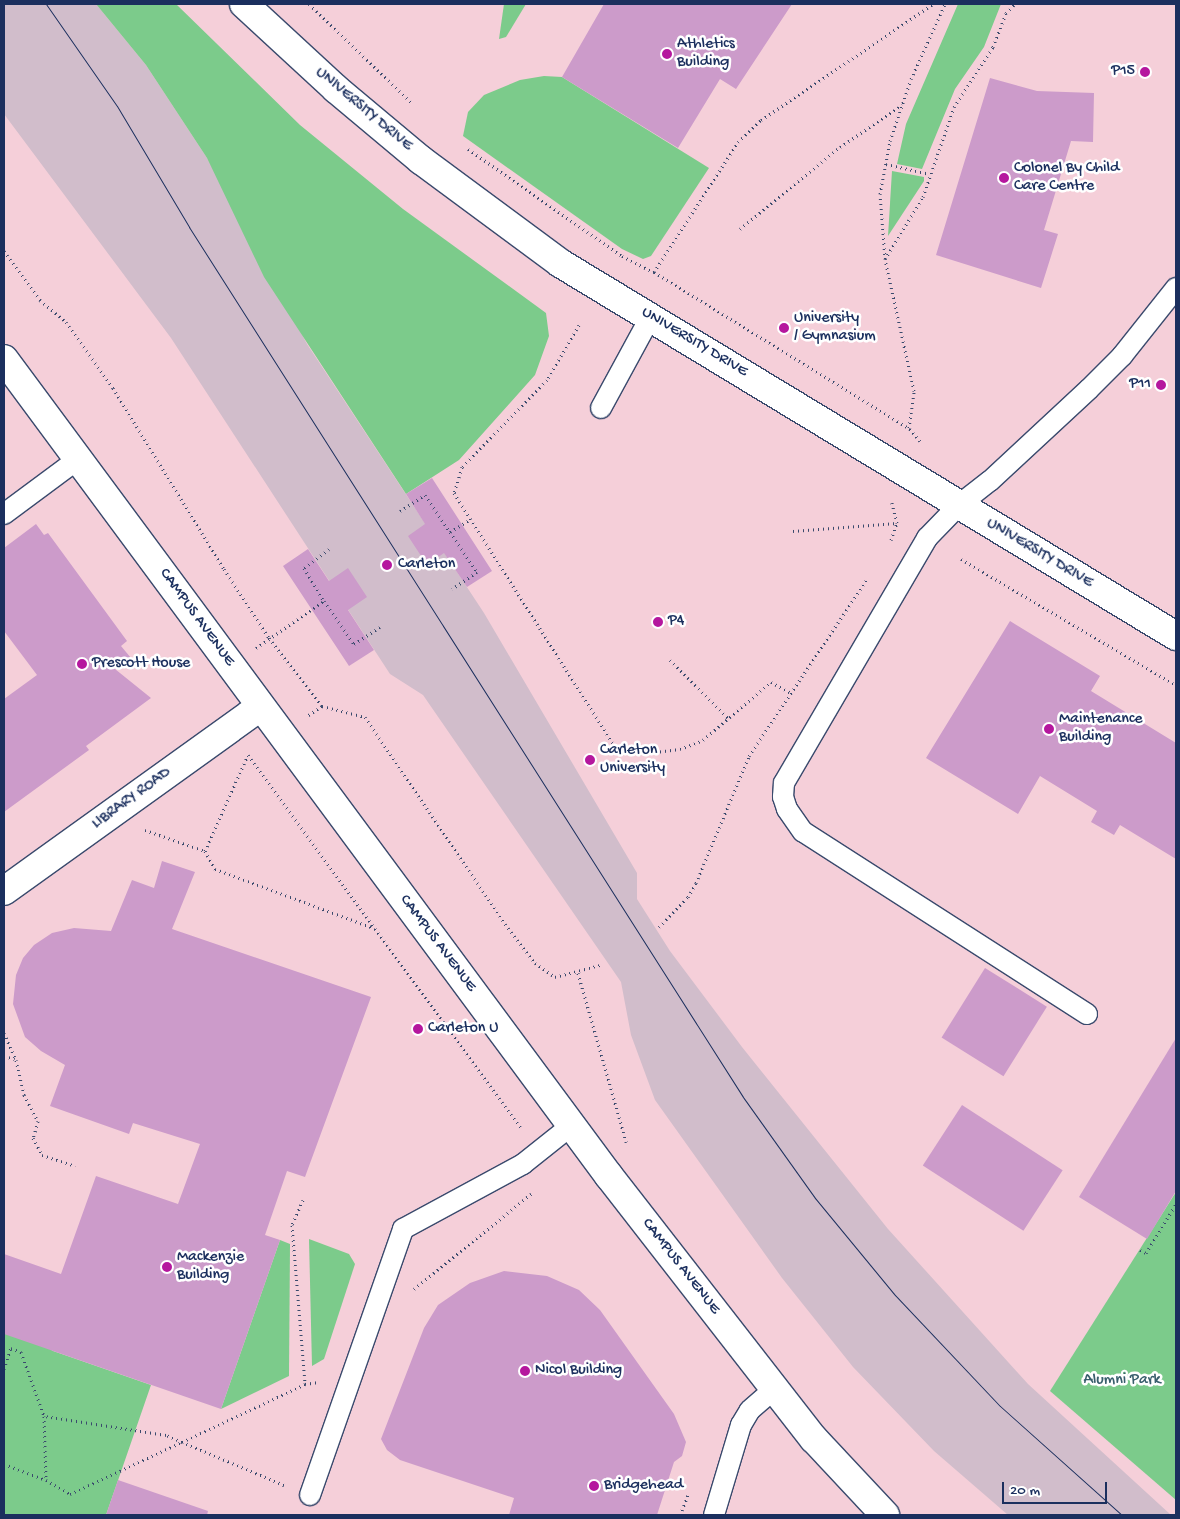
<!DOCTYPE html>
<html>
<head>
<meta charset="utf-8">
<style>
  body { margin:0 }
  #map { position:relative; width:1180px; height:1519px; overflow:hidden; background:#eae3c2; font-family:"Gochi Hand",sans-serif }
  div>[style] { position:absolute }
  .built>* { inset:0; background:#f5cfd9; transform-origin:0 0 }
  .industrial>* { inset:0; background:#d1bdcb }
  .green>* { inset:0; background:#7ccb8b }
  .building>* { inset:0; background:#cc9bca; transform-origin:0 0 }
  .path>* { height:3px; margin-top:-1.5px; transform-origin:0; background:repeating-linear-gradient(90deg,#3a4a6d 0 1px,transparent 0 5px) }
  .roads { filter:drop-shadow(1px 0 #3a4a6d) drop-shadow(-1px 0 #3a4a6d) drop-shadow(0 1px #3a4a6d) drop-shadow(0 -1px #3a4a6d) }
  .lane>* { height:20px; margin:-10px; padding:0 10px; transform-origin:10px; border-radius:10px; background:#fff }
  .secondary>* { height:28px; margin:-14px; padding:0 14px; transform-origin:14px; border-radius:14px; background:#fff }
  .tram>* { height:1px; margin:-0.5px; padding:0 0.5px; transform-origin:0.5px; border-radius:0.5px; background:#1b2f5e }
  .dots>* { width:14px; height:14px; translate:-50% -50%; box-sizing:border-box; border:2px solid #fff; border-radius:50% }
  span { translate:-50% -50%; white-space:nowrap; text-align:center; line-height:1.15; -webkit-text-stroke:5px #fff; paint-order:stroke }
  .poi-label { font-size:16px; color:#1b2f5e }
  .left { translate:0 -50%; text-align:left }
  .right { translate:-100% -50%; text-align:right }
  .street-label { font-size:16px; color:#1b2f5e }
  .park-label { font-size:16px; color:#385e6c }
  .frame { position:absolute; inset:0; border:5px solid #1b2f5e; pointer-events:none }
  .scale { position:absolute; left:1002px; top:1482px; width:105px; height:22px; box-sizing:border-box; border:2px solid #1b2f5e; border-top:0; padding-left:6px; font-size:15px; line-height:18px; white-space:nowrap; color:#1b2f5e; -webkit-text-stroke:4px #fff; paint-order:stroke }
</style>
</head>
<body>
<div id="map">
  <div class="built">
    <div style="left:4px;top:4px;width:1172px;height:1511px"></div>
  </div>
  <div class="industrial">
    <div style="clip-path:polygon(4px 4px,96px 4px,146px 65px,207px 158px,307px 344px,484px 613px,637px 873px,637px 899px,670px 951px,742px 1047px,888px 1229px,1028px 1384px,1171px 1515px,1008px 1515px,934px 1451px,853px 1367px,782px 1278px,655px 1100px,631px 1035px,621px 982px,423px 695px,390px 674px,171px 338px,4px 114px)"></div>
  </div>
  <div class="green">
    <div style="clip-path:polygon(96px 4px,176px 4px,300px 125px,403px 209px,546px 313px,549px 336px,535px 375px,459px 460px,406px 494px,264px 277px,207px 158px,146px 65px)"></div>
    <div style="clip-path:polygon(504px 4px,526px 4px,506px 37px,499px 39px)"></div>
    <div style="clip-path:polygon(958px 4px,1001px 4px,984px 47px,955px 89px,922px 169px,897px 164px,906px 124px)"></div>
    <div style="clip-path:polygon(544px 76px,562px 77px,709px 168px,651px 256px,643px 259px,622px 249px,463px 136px,468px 112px,484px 95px,520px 80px)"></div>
    <div style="clip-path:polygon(892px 171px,924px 177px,924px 181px,888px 236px)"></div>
    <div style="clip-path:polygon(1176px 1192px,1176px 1500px,1050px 1391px)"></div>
    <div style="clip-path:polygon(309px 1239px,349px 1254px,355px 1264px,324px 1359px,312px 1366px)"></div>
    <div style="clip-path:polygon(280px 1240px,290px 1244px,289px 1376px,221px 1409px)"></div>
    <div style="clip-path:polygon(8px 1323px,53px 1351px,151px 1385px,106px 1515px,4px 1515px,4px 1335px)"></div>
  </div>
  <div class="building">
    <div style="clip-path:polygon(604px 4px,792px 4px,736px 89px,720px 79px,678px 148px,562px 77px)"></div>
    <div style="clip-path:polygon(990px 78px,1037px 91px,1094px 93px,1093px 142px,1071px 141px,1044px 230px,1058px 234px,1041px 288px,936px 255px)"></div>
    <div style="clip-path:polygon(432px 478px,492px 571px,467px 587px,444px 553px,427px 565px,408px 536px,425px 524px,406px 494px)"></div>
    <div style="clip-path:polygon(36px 524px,44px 535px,48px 533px,127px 641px,121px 646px,131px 658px,115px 669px,151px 698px,86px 746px,89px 750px,4px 812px,4px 699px,37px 675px,4px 631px,4px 548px)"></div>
    <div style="clip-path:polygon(308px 549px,329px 581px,348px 568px,367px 597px,348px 610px,374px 650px,349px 666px,283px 566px)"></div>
    <div style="clip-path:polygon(1010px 621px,1100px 676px,1091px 691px,1176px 743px,1176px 859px,1120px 825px,1114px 835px,1091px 822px,1097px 811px,1040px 776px,1018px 814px,926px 758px)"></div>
    <div style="clip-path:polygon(162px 861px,195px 872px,172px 929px,371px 997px,305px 1177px,287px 1171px,265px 1235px,280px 1240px,221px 1409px,4px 1334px,4px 1254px,61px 1274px,96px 1176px,178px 1204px,200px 1144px,133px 1123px,129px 1134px,50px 1106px,65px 1065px,41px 1051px,25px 1037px,13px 1004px,16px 975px,23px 958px,34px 945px,52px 933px,74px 928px,111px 931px,132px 880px,154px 888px)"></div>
    <div style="left:985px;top:968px;width:73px;height:82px;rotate:32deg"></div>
    <div style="clip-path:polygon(1176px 1038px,1176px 1191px,1147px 1239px,1079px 1197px)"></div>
    <div style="left:962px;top:1105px;width:120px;height:72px;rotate:33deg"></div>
    <div style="clip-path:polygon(504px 1271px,547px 1276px,579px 1290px,600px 1310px,674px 1414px,686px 1442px,682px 1456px,674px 1462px,657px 1515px,509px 1515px,514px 1498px,400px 1460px,387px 1450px,381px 1439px,424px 1328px,438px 1305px,470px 1283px)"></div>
    <div style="clip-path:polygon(118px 1480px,208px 1511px,207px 1515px,106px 1515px)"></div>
  </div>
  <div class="path">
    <div style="left:309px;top:4px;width:144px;rotate:43.9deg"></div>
    <div style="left:468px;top:149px;width:188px;rotate:34.8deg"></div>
    <div style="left:622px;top:256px;width:36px;rotate:27deg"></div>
    <div style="left:654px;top:272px;width:299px;rotate:31.5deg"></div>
    <div style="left:886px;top:164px;width:45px;rotate:12.8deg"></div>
    <div style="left:740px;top:229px;width:129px;rotate:-39.4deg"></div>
    <div style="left:840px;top:147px;width:75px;rotate:-34.1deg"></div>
    <div style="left:4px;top:251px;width:61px;rotate:53.7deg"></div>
    <div style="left:40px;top:300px;width:34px;rotate:40deg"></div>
    <div style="left:66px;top:322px;width:81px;rotate:54.5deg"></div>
    <div style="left:113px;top:388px;width:212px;rotate:58.5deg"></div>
    <div style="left:224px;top:569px;width:82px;rotate:56.9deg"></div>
    <div style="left:269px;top:638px;width:86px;rotate:52.1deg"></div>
    <div style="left:322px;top:706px;width:18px;rotate:146deg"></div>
    <div style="left:885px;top:259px;width:73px;rotate:-58.5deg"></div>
    <div style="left:923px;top:197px;width:95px;rotate:-71deg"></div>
    <div style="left:954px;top:107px;width:72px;rotate:-57deg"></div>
    <div style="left:993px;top:47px;width:36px;rotate:-69deg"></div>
    <div style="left:1006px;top:13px;width:13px;rotate:-45deg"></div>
    <div style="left:654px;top:272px;width:155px;rotate:-57.1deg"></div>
    <div style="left:738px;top:142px;width:32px;rotate:-44deg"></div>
    <div style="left:761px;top:120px;width:207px;rotate:-34deg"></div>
    <div style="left:579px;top:325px;width:64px;rotate:120.2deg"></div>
    <div style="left:547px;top:380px;width:122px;rotate:134.3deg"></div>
    <div style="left:462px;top:467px;width:27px;rotate:107deg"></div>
    <div style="left:454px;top:493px;width:295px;rotate:57.6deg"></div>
    <div style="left:612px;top:742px;width:11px;rotate:45deg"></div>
    <div style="left:620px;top:750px;width:20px;rotate:11deg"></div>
    <div style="left:640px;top:754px;width:40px;rotate:-7.1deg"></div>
    <div style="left:680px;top:749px;width:25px;rotate:-21deg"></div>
    <div style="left:703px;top:740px;width:89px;rotate:-40.5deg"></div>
    <div style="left:771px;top:682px;width:23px;rotate:29deg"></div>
    <div style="left:920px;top:441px;width:17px;rotate:-130deg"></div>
    <div style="left:909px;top:428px;width:37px;rotate:-82deg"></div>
    <div style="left:914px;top:391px;width:135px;rotate:-102.4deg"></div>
    <div style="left:885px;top:259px;width:65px;rotate:-94.4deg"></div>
    <div style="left:880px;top:194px;width:54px;rotate:-79.3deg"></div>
    <div style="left:890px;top:141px;width:65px;rotate:-71.3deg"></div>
    <div style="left:911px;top:79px;width:82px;rotate:-65.6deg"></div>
    <div style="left:400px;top:511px;width:30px;rotate:-33deg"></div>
    <div style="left:425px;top:495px;width:45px;rotate:56deg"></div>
    <div style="left:450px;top:532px;width:48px;rotate:56deg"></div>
    <div style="left:477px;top:572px;width:30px;rotate:146deg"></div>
    <div style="left:793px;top:531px;width:104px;rotate:-4.4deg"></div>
    <div style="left:450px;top:532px;width:25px;rotate:-32deg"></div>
    <div style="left:891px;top:540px;width:18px;rotate:-71deg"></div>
    <div style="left:897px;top:523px;width:21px;rotate:-104deg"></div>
    <div style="left:329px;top:549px;width:31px;rotate:143deg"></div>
    <div style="left:304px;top:568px;width:39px;rotate:59deg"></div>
    <div style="left:324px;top:601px;width:52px;rotate:55.1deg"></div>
    <div style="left:354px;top:644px;width:31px;rotate:-33deg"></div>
    <div style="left:961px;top:559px;width:249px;rotate:30.4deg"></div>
    <div style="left:256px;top:648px;width:83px;rotate:-34.7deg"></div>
    <div style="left:670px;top:660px;width:82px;rotate:45deg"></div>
    <div style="left:322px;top:706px;width:44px;rotate:14.3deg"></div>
    <div style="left:365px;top:717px;width:250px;rotate:55.9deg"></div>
    <div style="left:505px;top:924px;width:49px;rotate:52.4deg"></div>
    <div style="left:535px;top:963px;width:24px;rotate:35deg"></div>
    <div style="left:555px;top:977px;width:47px;rotate:-14.9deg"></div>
    <div style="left:145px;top:830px;width:64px;rotate:19.3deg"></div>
    <div style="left:205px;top:851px;width:21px;rotate:61deg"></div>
    <div style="left:215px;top:869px;width:170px;rotate:20.4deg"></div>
    <div style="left:205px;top:851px;width:105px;rotate:-65.9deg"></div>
    <div style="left:248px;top:755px;width:462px;rotate:53.8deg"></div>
    <div style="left:659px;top:927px;width:42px;rotate:-46deg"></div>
    <div style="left:688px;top:897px;width:16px;rotate:-60deg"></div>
    <div style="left:696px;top:883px;width:138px;rotate:-67.3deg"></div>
    <div style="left:749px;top:756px;width:213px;rotate:-56.3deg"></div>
    <div style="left:578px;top:973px;width:176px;rotate:74.1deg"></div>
    <div style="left:4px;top:1033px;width:30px;rotate:66deg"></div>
    <div style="left:16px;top:1060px;width:36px;rotate:77deg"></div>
    <div style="left:24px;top:1095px;width:30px;rotate:62deg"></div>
    <div style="left:38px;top:1121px;width:18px;rotate:106deg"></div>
    <div style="left:33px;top:1138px;width:19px;rotate:62deg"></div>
    <div style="left:42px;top:1155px;width:35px;rotate:18deg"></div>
    <div style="left:4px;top:1056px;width:11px;rotate:15deg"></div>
    <div style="left:303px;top:1200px;width:27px;rotate:114deg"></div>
    <div style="left:292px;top:1225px;width:160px;rotate:85.3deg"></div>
    <div style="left:1140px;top:1250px;width:7px;rotate:27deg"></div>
    <div style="left:1146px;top:1253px;width:57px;rotate:-58.5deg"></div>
    <div style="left:414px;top:1289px;width:151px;rotate:-39.1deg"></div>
    <div style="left:4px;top:1369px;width:22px;rotate:-72deg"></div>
    <div style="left:11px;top:1348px;width:11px;rotate:22deg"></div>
    <div style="left:21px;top:1352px;width:68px;rotate:70.2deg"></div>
    <div style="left:4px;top:1464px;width:45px;rotate:20.9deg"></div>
    <div style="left:284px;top:1485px;width:111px;rotate:-157.1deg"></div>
    <div style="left:182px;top:1442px;width:17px;rotate:-156deg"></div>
    <div style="left:166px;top:1435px;width:123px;rotate:-171.1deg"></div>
    <div style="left:44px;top:1416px;width:64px;rotate:88.2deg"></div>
    <div style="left:46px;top:1480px;width:28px;rotate:30deg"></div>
    <div style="left:70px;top:1494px;width:123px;rotate:-24.9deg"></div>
    <div style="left:182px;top:1442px;width:136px;rotate:-25.2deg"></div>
    <div style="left:305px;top:1384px;width:14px;rotate:-8deg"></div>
    <div style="left:680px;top:1515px;width:22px;rotate:-68deg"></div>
  </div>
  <div class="roads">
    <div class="lane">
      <div style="left:601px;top:408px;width:105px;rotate:-61.5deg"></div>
      <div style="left:4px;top:514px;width:92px;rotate:-36.6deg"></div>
      <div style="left:1087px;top:1014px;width:337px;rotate:-147.3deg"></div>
      <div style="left:803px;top:832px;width:28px;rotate:-125deg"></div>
      <div style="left:787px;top:809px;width:13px;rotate:-108deg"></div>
      <div style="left:783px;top:797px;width:14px;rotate:-86deg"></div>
      <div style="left:784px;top:783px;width:284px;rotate:-59.7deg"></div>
      <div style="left:927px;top:538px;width:46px;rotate:-45.9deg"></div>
      <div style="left:959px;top:505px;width:39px;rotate:-38deg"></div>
      <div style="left:990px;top:481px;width:135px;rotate:-42.9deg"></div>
      <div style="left:1089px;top:389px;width:47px;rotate:-45deg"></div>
      <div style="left:1122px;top:356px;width:87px;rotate:-51.5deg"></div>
      <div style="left:310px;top:1495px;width:282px;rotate:-70.7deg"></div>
      <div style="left:403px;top:1229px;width:136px;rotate:-28.4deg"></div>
      <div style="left:523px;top:1164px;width:63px;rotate:-38.5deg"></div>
      <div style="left:714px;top:1515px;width:94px;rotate:-73.3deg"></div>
      <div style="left:741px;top:1425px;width:17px;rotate:-59deg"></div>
      <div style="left:750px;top:1410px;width:33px;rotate:-41deg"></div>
    </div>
    <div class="secondary">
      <div style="left:244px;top:4px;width:125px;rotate:42.7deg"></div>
      <div style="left:336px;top:89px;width:111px;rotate:39.9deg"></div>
      <div style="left:421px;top:160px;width:173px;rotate:36.5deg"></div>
      <div style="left:560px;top:263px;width:720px;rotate:31.2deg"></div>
      <div style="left:4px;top:359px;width:1017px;rotate:53.48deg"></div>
      <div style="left:609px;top:1176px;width:333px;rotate:52.1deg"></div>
      <div style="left:814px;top:1439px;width:104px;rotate:46.9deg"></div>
      <div style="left:4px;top:891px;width:315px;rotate:-35.7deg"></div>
    </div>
  </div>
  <div class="tram">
    <div style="left:46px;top:4px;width:124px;rotate:55.2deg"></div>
    <div style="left:117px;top:106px;width:141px;rotate:59.2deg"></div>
    <div style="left:189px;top:227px;width:1031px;rotate:57.51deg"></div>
    <div style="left:743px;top:1097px;width:124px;rotate:54.5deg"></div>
    <div style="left:815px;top:1198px;width:124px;rotate:50.5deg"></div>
    <div style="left:894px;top:1294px;width:154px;rotate:46.6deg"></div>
    <div style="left:1000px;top:1406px;width:164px;rotate:41.8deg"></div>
  </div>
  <div class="dots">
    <div style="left:667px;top:54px;background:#b5179e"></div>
    <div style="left:1145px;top:72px;background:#b5179e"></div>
    <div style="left:1004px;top:178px;background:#b5179e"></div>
    <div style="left:784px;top:328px;background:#b5179e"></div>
    <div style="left:1161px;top:385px;background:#b5179e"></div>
    <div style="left:387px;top:565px;background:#b5179e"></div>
    <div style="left:658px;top:622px;background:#b5179e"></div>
    <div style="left:82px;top:664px;background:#b5179e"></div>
    <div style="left:1049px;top:729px;background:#b5179e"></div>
    <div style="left:590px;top:760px;background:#b5179e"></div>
    <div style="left:418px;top:1029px;background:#b5179e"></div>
    <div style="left:167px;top:1267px;background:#b5179e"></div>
    <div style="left:525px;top:1371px;background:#b5179e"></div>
    <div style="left:594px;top:1486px;background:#b5179e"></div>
  </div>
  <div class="poi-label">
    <span class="left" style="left:677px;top:54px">Athletics<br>Building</span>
    <span class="right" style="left:1135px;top:72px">P15</span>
    <span class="left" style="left:1014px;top:178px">Colonel By Child<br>Care Centre</span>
    <span class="left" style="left:794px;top:328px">University<br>/ Gymnasium</span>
    <span class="right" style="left:1151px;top:385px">P11</span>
    <span class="left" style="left:398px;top:565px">Carleton</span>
    <span class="left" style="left:668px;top:622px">P4</span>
    <span class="left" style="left:92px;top:664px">Prescott House</span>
    <span class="left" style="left:1059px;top:729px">Maintenance<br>Building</span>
    <span class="left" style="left:600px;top:760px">Carleton<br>University</span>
    <span class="left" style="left:428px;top:1029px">Carleton U</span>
    <span class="left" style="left:177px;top:1267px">Mackenzie<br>Building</span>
    <span class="left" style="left:535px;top:1371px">Nicol Building</span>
    <span class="left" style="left:604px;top:1486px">Bridgehead</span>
  </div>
  <div class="street-label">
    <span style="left:363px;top:110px;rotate:40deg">UNIVERSITY DRIVE</span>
    <span style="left:694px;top:343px;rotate:31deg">UNIVERSITY DRIVE</span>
    <span style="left:1039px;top:554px;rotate:31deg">UNIVERSITY DRIVE</span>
    <span style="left:196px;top:618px;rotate:54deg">CAMPUS AVENUE</span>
    <span style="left:132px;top:799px;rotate:-36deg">LIBRARY ROAD</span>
    <span style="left:437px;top:944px;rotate:53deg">CAMPUS AVENUE</span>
    <span style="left:680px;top:1267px;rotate:52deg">CAMPUS AVENUE</span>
  </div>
  <div class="park-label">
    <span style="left:1122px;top:1381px">Alumni Park</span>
  </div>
  <div class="frame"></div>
  <div class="scale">20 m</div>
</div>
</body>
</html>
